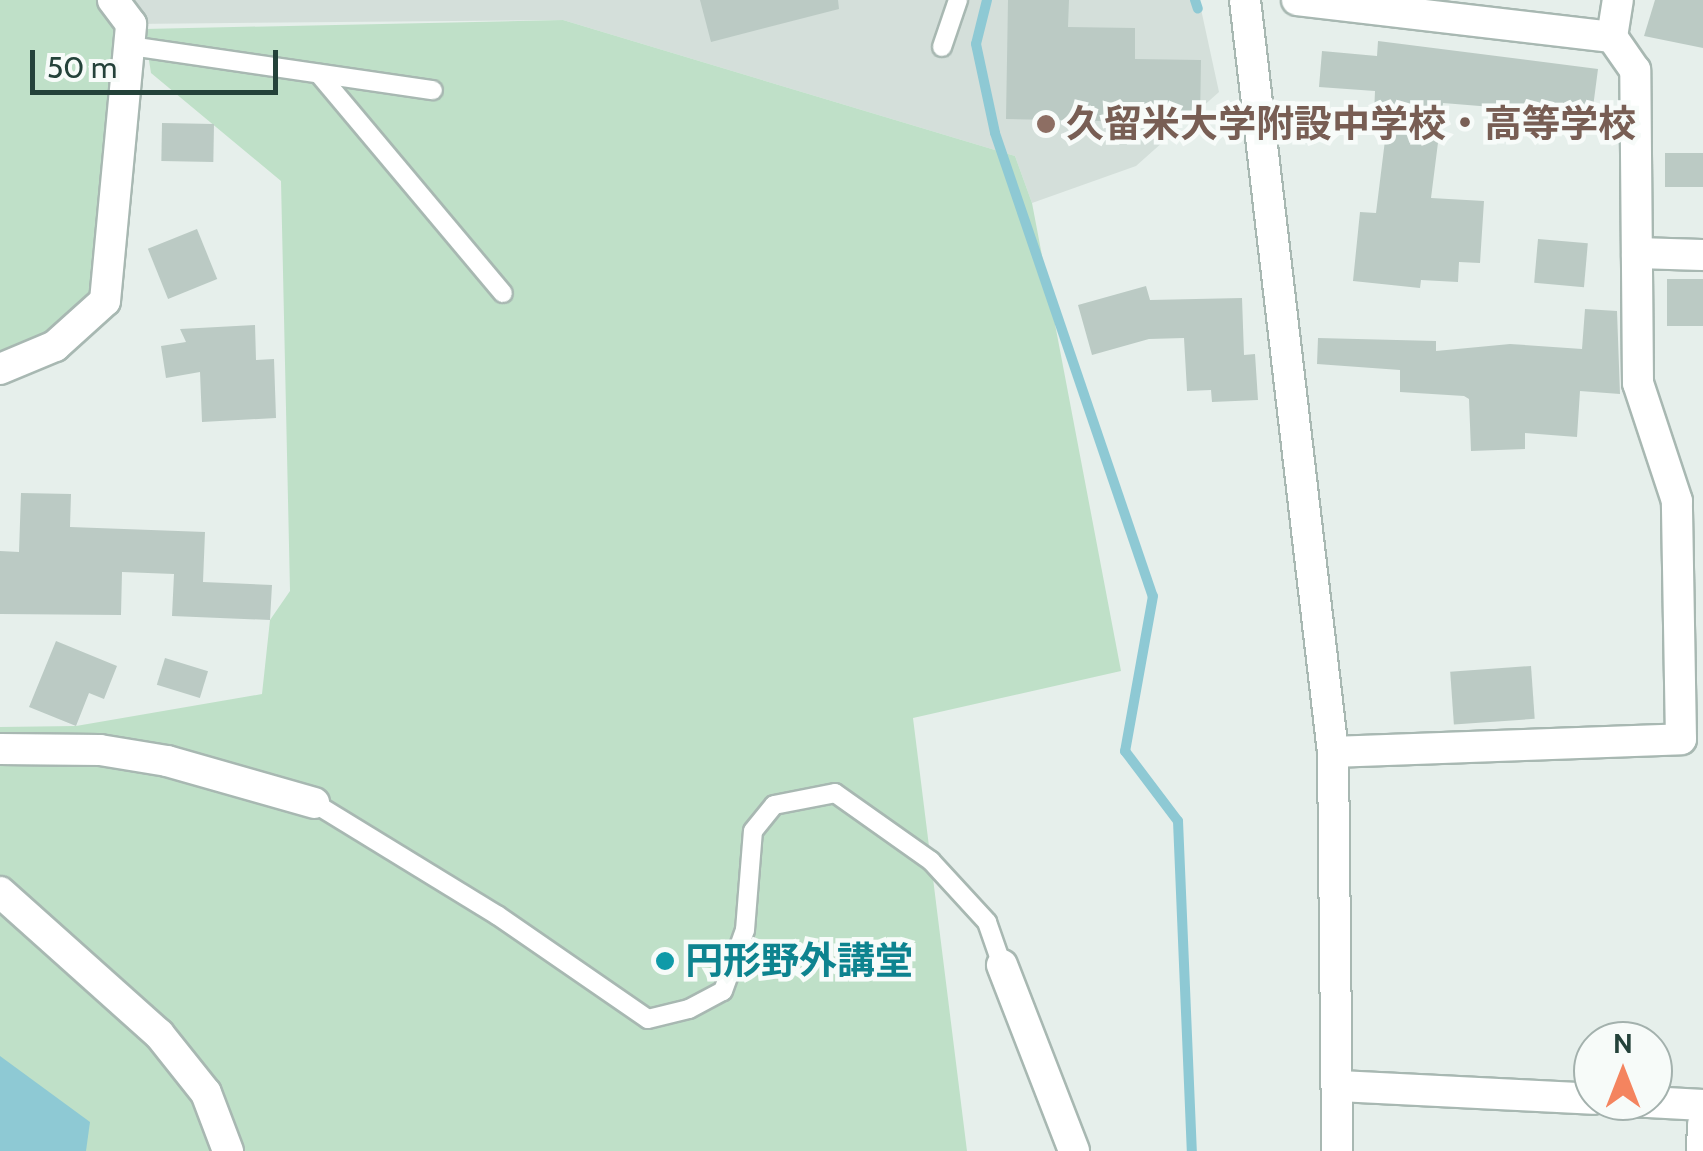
<!DOCTYPE html>
<html>
<head>
<meta charset="utf-8">
<style>
  body { margin:0 }
  #map { position:relative; width:1703px; height:1151px; overflow:hidden; background:#e6efeb; font-family:Cabin,"Noto Sans JP",sans-serif }
  div>[style] { position:absolute }
  .built>* { inset:0; background:#d4dfda }
  .green>* { inset:0; background:#bfe0c8 }
  .water>* { inset:0; background:#8ec9d4 }
  .stream>* { height:10px; margin:-5px; padding:0 5px; transform-origin:5px; border-radius:5px; background:#8ec9d4 }
  .building>* { inset:0; background:#bbcac4; transform-origin:0 0 }
  .roads { filter:drop-shadow(2px 0 #a8b8b2) drop-shadow(-2px 0 #a8b8b2) drop-shadow(0 2px #a8b8b2) drop-shadow(0 -2px #a8b8b2) }
  .service>* { height:18px; margin:-9px; padding:0 9px; transform-origin:9px; border-radius:9px; background:#fff }
  .minor>* { height:30px; margin:-15px; padding:0 15px; transform-origin:15px; border-radius:15px; background:#fff }
  .tertiary>* { height:30px; margin:-15px; padding:0 15px; transform-origin:15px; border-radius:15px; background:#fff }
  .dots>* { width:28px; height:28px; translate:-50% -50%; box-sizing:border-box; border:5px solid #f7fbf9; border-radius:50% }
  span { translate:-50% -50%; white-space:nowrap; text-align:center; line-height:1.15; -webkit-text-stroke:9px #f7fbf9; paint-order:stroke }
  .education-label { font-size:38px; color:#785e54; font-weight:700 }
  .left { translate:0 -50%; text-align:left }
  .culture-label { font-size:38px; color:#0d838f; font-weight:700 }
  .north { position:absolute; left:1573px; top:1021px; width:100px; height:100px; box-sizing:border-box; background:#f7fbf9; border:2px solid #a3b1ad; border-radius:50%; rotate:0deg; font-size:28px; font-weight:700; line-height:40px; text-align:center; color:#24423a }
  .north::after { content:''; display:block; margin:auto; width:35px; height:45px; background:#f4845f; clip-path:polygon(50% 0,100% 100%,50% 72%,0 100%) }
  .scale { position:absolute; left:30px; top:50px; width:248px; height:45px; box-sizing:border-box; border:5px solid #24423a; border-top:0; padding-left:12px; font-size:30px; line-height:35px; white-space:nowrap; color:#24423a; -webkit-text-stroke:8px #f7fbf9; paint-order:stroke }
</style>
</head>
<body>
<div id="map">
  <div class="built">
    <div style="clip-path:polygon(116px 0,1199px 0,1219px 92px,1136px 166px,1032px 203px,1015px 156px,563px 20px,131px 24px)"></div>
  </div>
  <div class="green">
    <div style="clip-path:polygon(0 0,113px 0,131px 24px,105px 301px,0 369px)"></div>
    <div style="clip-path:polygon(563px 20px,1015px 156px,1032px 203px,1121px 671px,913px 718px,967px 1151px,0 1151px,0 727px,76px 726px,262px 694px,270px 620px,290px 591px,281px 181px,151px 73px,144px 29px)"></div>
  </div>
  <div class="water">
    <div style="clip-path:polygon(0 1056px,90px 1122px,86px 1151px,0 1151px)"></div>
  </div>
  <div class="stream">
    <div style="left:987px;top:0;width:45px;rotate:104deg"></div>
    <div style="left:976px;top:44px;width:91px;rotate:77.9deg"></div>
    <div style="left:995px;top:133px;width:489px;rotate:71.2deg"></div>
    <div style="left:1153px;top:596px;width:158px;rotate:100.2deg"></div>
    <div style="left:1125px;top:751px;width:88px;rotate:52.9deg"></div>
    <div style="left:1178px;top:821px;width:330px;rotate:87.6deg"></div>
    <div style="left:1195px;top:0;width:9px;rotate:72deg"></div>
  </div>
  <div class="building">
    <div style="clip-path:polygon(700px 0,838px 0,839px 9px,711px 42px)"></div>
    <div style="clip-path:polygon(1008px 0,1069px 0,1068px 27px,1135px 28px,1135px 59px,1201px 60px,1200px 123px,1006px 119px)"></div>
    <div style="clip-path:polygon(1655px 0,1703px 0,1703px 48px,1644px 36px)"></div>
    <div style="clip-path:polygon(1378px 41px,1598px 69px,1592px 115px,1443px 103px,1431px 198px,1484px 201px,1480px 263px,1459px 262px,1458px 282px,1421px 280px,1420px 288px,1353px 281px,1360px 212px,1376px 213px,1388px 116px,1374px 115px,1375px 91px,1319px 87px,1322px 51px,1377px 56px)"></div>
    <div style="left:162px;top:123px;width:52px;height:38px;rotate:1deg"></div>
    <div style="left:1703px;top:153px;width:34px;height:38px;rotate:90deg"></div>
    <div style="left:197px;top:229px;width:54px;height:53px;rotate:68deg"></div>
    <div style="left:1538px;top:239px;width:50px;height:44px;rotate:5deg"></div>
    <div style="left:1703px;top:279px;width:47px;height:36px;rotate:90deg"></div>
    <div style="clip-path:polygon(1146px 286px,1150px 300px,1242px 298px,1244px 355px,1255px 354px,1258px 400px,1212px 402px,1211px 390px,1187px 391px,1184px 338px,1149px 339px,1092px 355px,1078px 305px)"></div>
    <div style="clip-path:polygon(1585px 309px,1617px 311px,1620px 394px,1580px 391px,1577px 437px,1525px 433px,1525px 449px,1471px 451px,1469px 399px,1464px 396px,1400px 392px,1400px 370px,1317px 364px,1318px 338px,1436px 341px,1436px 351px,1510px 344px,1582px 349px)"></div>
    <div style="clip-path:polygon(255px 325px,256px 360px,274px 359px,276px 418px,202px 422px,200px 372px,166px 378px,161px 346px,186px 342px,180px 329px)"></div>
    <div style="clip-path:polygon(21px 493px,71px 494px,70px 527px,205px 532px,203px 582px,272px 585px,270px 620px,172px 616px,174px 574px,122px 572px,121px 615px,0 614px,0 551px,19px 552px)"></div>
    <div style="clip-path:polygon(56px 641px,117px 666px,104px 699px,89px 693px,76px 726px,29px 707px)"></div>
    <div style="left:165px;top:658px;width:45px;height:28px;rotate:17deg"></div>
    <div style="left:1531px;top:666px;width:53px;height:81px;rotate:86deg"></div>
  </div>
  <div class="roads">
    <div class="service">
      <div style="left:130px;top:46px;width:306px;rotate:8.3deg"></div>
      <div style="left:942px;top:47px;width:50px;rotate:-71.2deg"></div>
      <div style="left:319px;top:74px;width:286px;rotate:50deg"></div>
      <div style="left:314px;top:803px;width:215px;rotate:31.5deg"></div>
      <div style="left:497px;top:915px;width:183px;rotate:34.6deg"></div>
      <div style="left:648px;top:1019px;width:42px;rotate:-13.7deg"></div>
      <div style="left:689px;top:1009px;width:38px;rotate:-28deg"></div>
      <div style="left:723px;top:991px;width:65px;rotate:-70.2deg"></div>
      <div style="left:745px;top:930px;width:99px;rotate:-85.4deg"></div>
      <div style="left:753px;top:831px;width:33px;rotate:-51deg"></div>
      <div style="left:774px;top:805px;width:62px;rotate:-11.1deg"></div>
      <div style="left:835px;top:793px;width:118px;rotate:35.3deg"></div>
      <div style="left:931px;top:861px;width:83px;rotate:47.4deg"></div>
      <div style="left:987px;top:922px;width:46px;rotate:70.8deg"></div>
    </div>
    <div class="minor">
      <div style="left:1245px;top:0;width:757px;rotate:83.33deg"></div>
      <div style="left:1333px;top:752px;width:399px;rotate:89.4deg"></div>
      <div style="left:1297px;top:0;width:317px;rotate:6.7deg"></div>
      <div style="left:1637px;top:253px;width:66px;rotate:1.7deg"></div>
      <div style="left:0;top:369px;width:60px;rotate:-22.7deg"></div>
      <div style="left:55px;top:346px;width:67px;rotate:-42deg"></div>
      <div style="left:105px;top:301px;width:278px;rotate:-84.6deg"></div>
      <div style="left:131px;top:24px;width:30px;rotate:-127deg"></div>
      <div style="left:0;top:749px;width:100px;rotate:0.6deg"></div>
      <div style="left:100px;top:750px;width:68px;rotate:9.3deg"></div>
      <div style="left:167px;top:761px;width:153px;rotate:15.9deg"></div>
      <div style="left:1333px;top:752px;width:348px;rotate:-2.1deg"></div>
      <div style="left:1681px;top:739px;width:238px;rotate:-91deg"></div>
      <div style="left:1677px;top:501px;width:124px;rotate:-108.3deg"></div>
      <div style="left:1638px;top:383px;width:313px;rotate:-90.5deg"></div>
      <div style="left:1635px;top:70px;width:40px;rotate:-124.9deg"></div>
      <div style="left:1612px;top:37px;width:37px;rotate:-81deg"></div>
      <div style="left:1002px;top:965px;width:199px;rotate:68.8deg"></div>
      <div style="left:1339px;top:1086px;width:254px;rotate:2.9deg"></div>
      <div style="left:1630px;top:1101px;width:73px;rotate:3.1deg"></div>
      <div style="left:1702px;top:1151px;width:26px;rotate:-88deg"></div>
    </div>
    <div class="tertiary">
      <div style="left:0;top:892px;width:213px;rotate:41.8deg"></div>
      <div style="left:159px;top:1034px;width:75px;rotate:51.5deg"></div>
      <div style="left:206px;top:1093px;width:62px;rotate:69.2deg"></div>
    </div>
  </div>
  <div class="dots">
    <div style="left:1046px;top:124px;background:#8d6e63"></div>
    <div style="left:665px;top:961px;background:#0f9aa8"></div>
  </div>
  <div class="education-label">
    <span class="left" style="left:1066px;top:124px">久留米大学附設中学校・高等学校</span>
  </div>
  <div class="culture-label">
    <span class="left" style="left:685px;top:961px">円形野外講堂</span>
  </div>
  <div class="north">N</div>
  <div class="scale">50 m</div>
</div>
</body>
</html>
